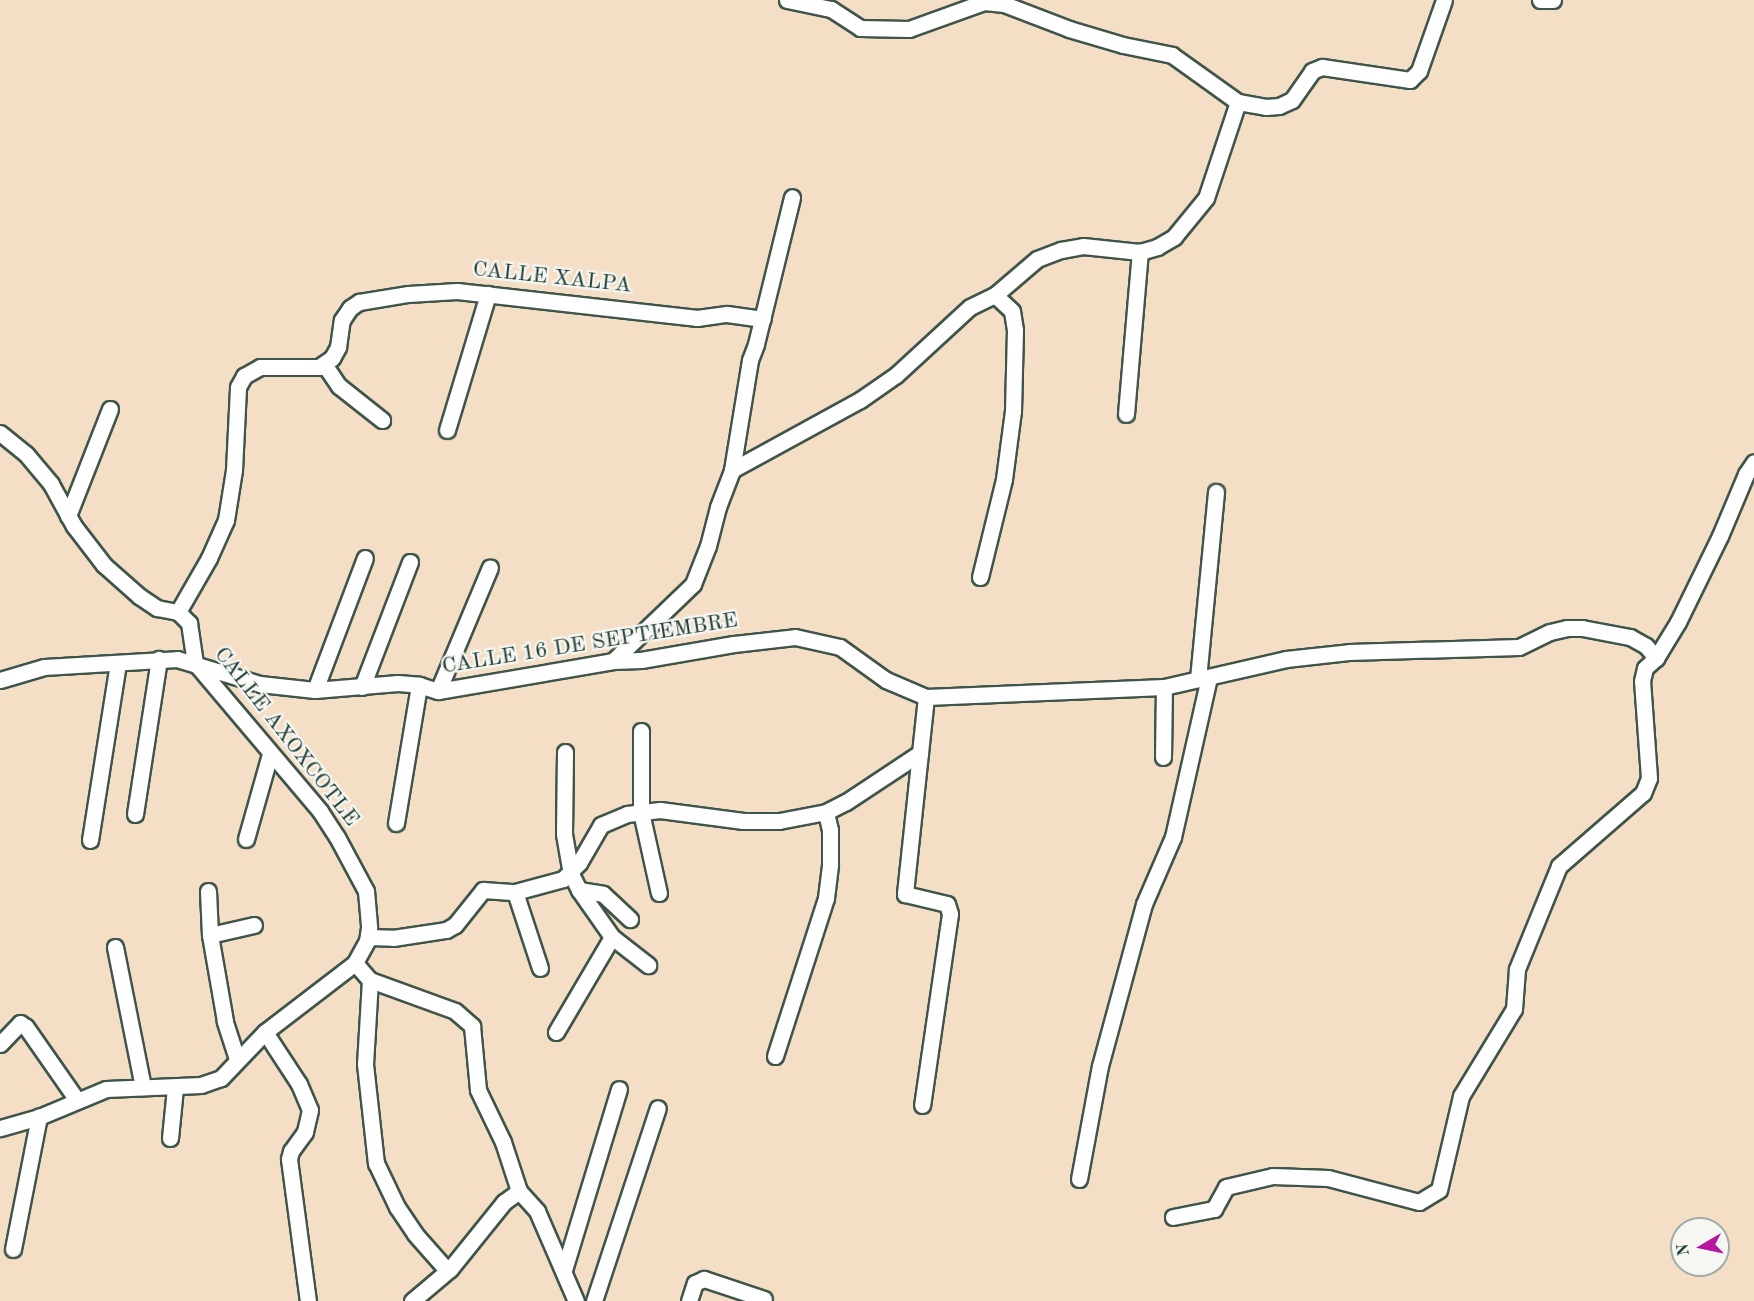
<!DOCTYPE html>
<html>
<head>
<meta charset="utf-8">
<style>
  body { margin:0 }
  #map { position:relative; width:1754px; height:1301px; overflow:hidden; background:#f4dfc6; font-family:"Old Standard TT",serif }
  div>[style] { position:absolute }
  .roads { filter:drop-shadow(2px 0 #3f554a) drop-shadow(-2px 0 #3f554a) drop-shadow(0 2px #3f554a) drop-shadow(0 -2px #3f554a) }
  .minor>* { height:15px; margin:-7.5px; padding:0 7.5px; transform-origin:7.5px; border-radius:7.5px; background:#fff }
  span { translate:-50% -50%; white-space:nowrap; text-align:center; line-height:1.15; -webkit-text-stroke:4.5px #f6f6f2; paint-order:stroke }
  .street-label { font-size:22px; color:#1f3d34 }
  .north { position:absolute; left:1670px; top:1217px; width:60px; height:60px; box-sizing:border-box; background:#f6f6f2; border:2px solid #a0aca6; border-radius:50%; rotate:261deg; font-size:16px; font-weight:700; line-height:24px; text-align:center; color:#1f3d34 }
  .north::after { content:''; display:block; margin:auto; width:21px; height:27px; background:#b5179e; clip-path:polygon(50% 0,100% 100%,50% 72%,0 100%) }
</style>
</head>
<body>
<div id="map">
  <div class="roads">
    <div class="minor">
      <div style="left:787px;top:0;width:45px;rotate:11.6deg"></div>
      <div style="left:831px;top:9px;width:35px;rotate:33deg"></div>
      <div style="left:860px;top:28px;width:49px;rotate:1.2deg"></div>
      <div style="left:909px;top:29px;width:80px;rotate:-19.8deg"></div>
      <div style="left:984px;top:2px;width:20px;rotate:6deg"></div>
      <div style="left:1004px;top:4px;width:70px;rotate:21deg"></div>
      <div style="left:1069px;top:29px;width:56px;rotate:16.5deg"></div>
      <div style="left:1123px;top:45px;width:50px;rotate:11.5deg"></div>
      <div style="left:1172px;top:55px;width:81px;rotate:35.5deg"></div>
      <div style="left:1238px;top:102px;width:28px;rotate:10deg"></div>
      <div style="left:1266px;top:107px;width:13px;rotate:-4deg"></div>
      <div style="left:1279px;top:106px;width:14px;rotate:-25deg"></div>
      <div style="left:1292px;top:100px;width:35px;rotate:-55deg"></div>
      <div style="left:1312px;top:71px;width:11px;rotate:-22deg"></div>
      <div style="left:1322px;top:67px;width:89px;rotate:8.4deg"></div>
      <div style="left:1410px;top:80px;width:13px;rotate:-45deg"></div>
      <div style="left:1419px;top:71px;width:75px;rotate:-70.6deg"></div>
      <div style="left:1540px;top:0;width:13px"></div>
      <div style="left:324px;top:364px;width:27px;rotate:56deg"></div>
      <div style="left:339px;top:386px;width:55px;rotate:38.3deg"></div>
      <div style="left:1126px;top:414px;width:163px;rotate:-85.1deg"></div>
      <div style="left:447px;top:430px;width:142px;rotate:-73.2deg"></div>
      <div style="left:0;top:433px;width:33px;rotate:39deg"></div>
      <div style="left:26px;top:454px;width:39px;rotate:50deg"></div>
      <div style="left:51px;top:484px;width:48px;rotate:61.3deg"></div>
      <div style="left:74px;top:526px;width:49px;rotate:52.4deg"></div>
      <div style="left:104px;top:565px;width:47px;rotate:41.5deg"></div>
      <div style="left:139px;top:596px;width:22px;rotate:34deg"></div>
      <div style="left:157px;top:608px;width:21px;rotate:11deg"></div>
      <div style="left:178px;top:612px;width:16px;rotate:45deg"></div>
      <div style="left:189px;top:623px;width:40px;rotate:81.5deg"></div>
      <div style="left:195px;top:663px;width:194px;rotate:49.8deg"></div>
      <div style="left:320px;top:811px;width:31px;rotate:57deg"></div>
      <div style="left:337px;top:837px;width:61px;rotate:61.8deg"></div>
      <div style="left:366px;top:891px;width:37px;rotate:85deg"></div>
      <div style="left:369px;top:928px;width:13px;rotate:99deg"></div>
      <div style="left:367px;top:941px;width:25px;rotate:119deg"></div>
      <div style="left:355px;top:963px;width:113px;rotate:142.5deg"></div>
      <div style="left:265px;top:1032px;width:64px;rotate:133.7deg"></div>
      <div style="left:221px;top:1078px;width:21px;rotate:161deg"></div>
      <div style="left:201px;top:1085px;width:95px;rotate:177.6deg"></div>
      <div style="left:106px;top:1089px;width:73px;rotate:157.3deg"></div>
      <div style="left:39px;top:1117px;width:41px;rotate:164.2deg"></div>
      <div style="left:732px;top:470px;width:146px;rotate:-28.7deg"></div>
      <div style="left:860px;top:400px;width:44px;rotate:-34.8deg"></div>
      <div style="left:896px;top:375px;width:100px;rotate:-42.6deg"></div>
      <div style="left:970px;top:307px;width:28px;rotate:-26deg"></div>
      <div style="left:995px;top:295px;width:55px;rotate:-40.6deg"></div>
      <div style="left:1037px;top:259px;width:26px;rotate:-21deg"></div>
      <div style="left:1061px;top:250px;width:22px;rotate:-10deg"></div>
      <div style="left:1083px;top:246px;width:57px;rotate:6deg"></div>
      <div style="left:1140px;top:252px;width:18px;rotate:-16deg"></div>
      <div style="left:1157px;top:247px;width:20px;rotate:-30deg"></div>
      <div style="left:1174px;top:237px;width:50px;rotate:-50.6deg"></div>
      <div style="left:1206px;top:198px;width:101px;rotate:-71.6deg"></div>
      <div style="left:68px;top:516px;width:115px;rotate:-68.6deg"></div>
      <div style="left:980px;top:577px;width:101px;rotate:-76.2deg"></div>
      <div style="left:1004px;top:479px;width:69px;rotate:-82.5deg"></div>
      <div style="left:1013px;top:411px;width:81px;rotate:-88.6deg"></div>
      <div style="left:1015px;top:330px;width:19px;rotate:-99deg"></div>
      <div style="left:1012px;top:311px;width:23px;rotate:-137deg"></div>
      <div style="left:178px;top:612px;width:62px;rotate:-60.1deg"></div>
      <div style="left:209px;top:558px;width:42px;rotate:-65.9deg"></div>
      <div style="left:226px;top:520px;width:51px;rotate:-80.9deg"></div>
      <div style="left:234px;top:470px;width:83px;rotate:-87.2deg"></div>
      <div style="left:238px;top:387px;width:13px;rotate:-61deg"></div>
      <div style="left:244px;top:376px;width:18px;rotate:-29deg"></div>
      <div style="left:260px;top:367px;width:59px"></div>
      <div style="left:319px;top:367px;width:16px;rotate:-35deg"></div>
      <div style="left:332px;top:358px;width:13px;rotate:-61deg"></div>
      <div style="left:338px;top:347px;width:27px;rotate:-82deg"></div>
      <div style="left:342px;top:320px;width:14px;rotate:-56deg"></div>
      <div style="left:350px;top:308px;width:11px;rotate:-34deg"></div>
      <div style="left:359px;top:302px;width:50px;rotate:-9.3deg"></div>
      <div style="left:408px;top:294px;width:49px;rotate:-3.5deg"></div>
      <div style="left:457px;top:291px;width:242px;rotate:6.4deg"></div>
      <div style="left:697px;top:318px;width:30px;rotate:-8deg"></div>
      <div style="left:727px;top:314px;width:36px;rotate:8deg"></div>
      <div style="left:613px;top:661px;width:111px;rotate:-43.9deg"></div>
      <div style="left:693px;top:584px;width:41px;rotate:-68.5deg"></div>
      <div style="left:708px;top:546px;width:40px;rotate:-75.6deg"></div>
      <div style="left:718px;top:507px;width:40px;rotate:-69deg"></div>
      <div style="left:732px;top:470px;width:111px;rotate:-80.7deg"></div>
      <div style="left:750px;top:360px;width:17px;rotate:-69deg"></div>
      <div style="left:756px;top:344px;width:151px;rotate:-76.2deg"></div>
      <div style="left:1198px;top:679px;width:188px;rotate:-84.5deg"></div>
      <div style="left:0;top:680px;width:46px;rotate:-16.5deg"></div>
      <div style="left:44px;top:667px;width:133px;rotate:-3.4deg"></div>
      <div style="left:177px;top:659px;width:87px;rotate:16.8deg"></div>
      <div style="left:260px;top:684px;width:55px;rotate:6.2deg"></div>
      <div style="left:315px;top:690px;width:83px;rotate:-4.8deg"></div>
      <div style="left:398px;top:683px;width:21px;rotate:5deg"></div>
      <div style="left:419px;top:685px;width:20px;rotate:18deg"></div>
      <div style="left:438px;top:691px;width:178px;rotate:-9.7deg"></div>
      <div style="left:613px;top:661px;width:28px;rotate:-2deg"></div>
      <div style="left:641px;top:660px;width:94px;rotate:-9.8deg"></div>
      <div style="left:734px;top:644px;width:61px;rotate:-6.5deg"></div>
      <div style="left:795px;top:637px;width:46px;rotate:12.5deg"></div>
      <div style="left:840px;top:647px;width:57px;rotate:35.7deg"></div>
      <div style="left:886px;top:680px;width:43px;rotate:23deg"></div>
      <div style="left:926px;top:697px;width:238px;rotate:-2.4deg"></div>
      <div style="left:1164px;top:687px;width:125px;rotate:-12.9deg"></div>
      <div style="left:1286px;top:659px;width:63px;rotate:-6.3deg"></div>
      <div style="left:1349px;top:652px;width:170px;rotate:-1.7deg"></div>
      <div style="left:1519px;top:647px;width:34px;rotate:-26deg"></div>
      <div style="left:1550px;top:632px;width:17px;rotate:-13deg"></div>
      <div style="left:1567px;top:628px;width:15px"></div>
      <div style="left:1582px;top:628px;width:49px;rotate:10.6deg"></div>
      <div style="left:1630px;top:637px;width:18px;rotate:29deg"></div>
      <div style="left:1646px;top:646px;width:16px;rotate:50deg"></div>
      <div style="left:362px;top:687px;width:134px;rotate:-69deg"></div>
      <div style="left:315px;top:690px;width:141px;rotate:-69.3deg"></div>
      <div style="left:438px;top:691px;width:134px;rotate:-67.2deg"></div>
      <div style="left:641px;top:731px;width:81px;rotate:90deg"></div>
      <div style="left:641px;top:812px;width:83px;rotate:77.5deg"></div>
      <div style="left:565px;top:752px;width:82px;rotate:90.7deg"></div>
      <div style="left:564px;top:834px;width:41px;rotate:80.1deg"></div>
      <div style="left:571px;top:874px;width:18px;rotate:63deg"></div>
      <div style="left:579px;top:890px;width:24px;rotate:9deg"></div>
      <div style="left:603px;top:894px;width:37px;rotate:43deg"></div>
      <div style="left:920px;top:753px;width:142px;rotate:96.1deg"></div>
      <div style="left:905px;top:894px;width:43px;rotate:13.4deg"></div>
      <div style="left:947px;top:904px;width:10px;rotate:73deg"></div>
      <div style="left:950px;top:914px;width:193px;rotate:98.3deg"></div>
      <div style="left:1163px;top:757px;width:70px;rotate:-89.2deg"></div>
      <div style="left:135px;top:814px;width:157px;rotate:-81.2deg"></div>
      <div style="left:396px;top:823px;width:140px;rotate:-80.5deg"></div>
      <div style="left:246px;top:839px;width:88px;rotate:-74.2deg"></div>
      <div style="left:90px;top:840px;width:179px;rotate:-81deg"></div>
      <div style="left:579px;top:890px;width:57px;rotate:54.9deg"></div>
      <div style="left:208px;top:891px;width:44px;rotate:87.4deg"></div>
      <div style="left:515px;top:892px;width:80px;rotate:71.8deg"></div>
      <div style="left:369px;top:937px;width:24px;rotate:2deg"></div>
      <div style="left:393px;top:938px;width:54px;rotate:-8.6deg"></div>
      <div style="left:446px;top:930px;width:10px;rotate:-29deg"></div>
      <div style="left:455px;top:925px;width:45px;rotate:-51.3deg"></div>
      <div style="left:483px;top:890px;width:32px;rotate:4deg"></div>
      <div style="left:515px;top:892px;width:50px;rotate:-15.2deg"></div>
      <div style="left:563px;top:879px;width:23px;rotate:-45deg"></div>
      <div style="left:579px;top:863px;width:44px;rotate:-59.9deg"></div>
      <div style="left:601px;top:825px;width:28px;rotate:-23deg"></div>
      <div style="left:627px;top:814px;width:33px;rotate:-7deg"></div>
      <div style="left:660px;top:810px;width:84px;rotate:7.5deg"></div>
      <div style="left:743px;top:821px;width:36px"></div>
      <div style="left:779px;top:821px;width:48px;rotate:-10.8deg"></div>
      <div style="left:826px;top:812px;width:22px;rotate:-27deg"></div>
      <div style="left:846px;top:802px;width:89px;rotate:-33.5deg"></div>
      <div style="left:920px;top:753px;width:56px;rotate:-83.9deg"></div>
      <div style="left:115px;top:947px;width:143px;rotate:78.7deg"></div>
      <div style="left:355px;top:963px;width:23px;rotate:49deg"></div>
      <div style="left:370px;top:980px;width:90px;rotate:20deg"></div>
      <div style="left:455px;top:1011px;width:23px;rotate:41deg"></div>
      <div style="left:472px;top:1026px;width:64px;rotate:84.6deg"></div>
      <div style="left:478px;top:1090px;width:58px;rotate:64.3deg"></div>
      <div style="left:503px;top:1142px;width:52px;rotate:71.9deg"></div>
      <div style="left:519px;top:1191px;width:27px;rotate:48deg"></div>
      <div style="left:537px;top:1211px;width:98px;rotate:66.6deg"></div>
      <div style="left:370px;top:980px;width:84px;rotate:93.4deg"></div>
      <div style="left:365px;top:1064px;width:100px;rotate:83.7deg"></div>
      <div style="left:376px;top:1163px;width:49px;rotate:64.5deg"></div>
      <div style="left:397px;top:1207px;width:32px;rotate:56deg"></div>
      <div style="left:415px;top:1234px;width:47px;rotate:48.5deg"></div>
      <div style="left:446px;top:1269px;width:4px"></div>
      <div style="left:450px;top:1269px;width:86px;rotate:-51.1deg"></div>
      <div style="left:504px;top:1202px;width:19px;rotate:-36deg"></div>
      <div style="left:265px;top:1032px;width:62px;rotate:56.8deg"></div>
      <div style="left:299px;top:1084px;width:28px;rotate:67deg"></div>
      <div style="left:310px;top:1110px;width:23px;rotate:103deg"></div>
      <div style="left:305px;top:1132px;width:24px;rotate:126deg"></div>
      <div style="left:291px;top:1151px;width:8px;rotate:104deg"></div>
      <div style="left:289px;top:1159px;width:143px;rotate:82.4deg"></div>
      <div style="left:556px;top:1032px;width:110px;rotate:-59.5deg"></div>
      <div style="left:612px;top:937px;width:46px;rotate:37.9deg"></div>
      <div style="left:0;top:1044px;width:29px;rotate:-46deg"></div>
      <div style="left:20px;top:1023px;width:7px;rotate:34deg"></div>
      <div style="left:26px;top:1027px;width:89px;rotate:55.1deg"></div>
      <div style="left:775px;top:1056px;width:166px;rotate:-72.1deg"></div>
      <div style="left:826px;top:898px;width:34px;rotate:-83deg"></div>
      <div style="left:830px;top:864px;width:34px;rotate:-90deg"></div>
      <div style="left:830px;top:830px;width:18px;rotate:-103deg"></div>
      <div style="left:237px;top:1059px;width:40px;rotate:-108deg"></div>
      <div style="left:225px;top:1021px;width:87px;rotate:-99.9deg"></div>
      <div style="left:210px;top:935px;width:45px;rotate:-12.8deg"></div>
      <div style="left:170px;top:1138px;width:50px;rotate:-84.3deg"></div>
      <div style="left:1079px;top:1179px;width:115px;rotate:-79.5deg"></div>
      <div style="left:1100px;top:1066px;width:168px;rotate:-74.8deg"></div>
      <div style="left:1144px;top:904px;width:73px;rotate:-66.6deg"></div>
      <div style="left:1173px;top:837px;width:164px;rotate:-77.3deg"></div>
      <div style="left:1173px;top:1217px;width:42px;rotate:-11deg"></div>
      <div style="left:1214px;top:1209px;width:25px;rotate:-61deg"></div>
      <div style="left:1226px;top:1187px;width:48px;rotate:-13.2deg"></div>
      <div style="left:1273px;top:1176px;width:55px;rotate:2.1deg"></div>
      <div style="left:1328px;top:1178px;width:94px;rotate:14.8deg"></div>
      <div style="left:1419px;top:1202px;width:23px;rotate:-31deg"></div>
      <div style="left:1439px;top:1190px;width:97px;rotate:-76.8deg"></div>
      <div style="left:1461px;top:1096px;width:102px;rotate:-58.7deg"></div>
      <div style="left:1514px;top:1009px;width:40px;rotate:-85.7deg"></div>
      <div style="left:1517px;top:969px;width:111px;rotate:-67.8deg"></div>
      <div style="left:1559px;top:866px;width:111px;rotate:-41deg"></div>
      <div style="left:1643px;top:793px;width:16px;rotate:-68deg"></div>
      <div style="left:1649px;top:778px;width:97px;rotate:-94.1deg"></div>
      <div style="left:1642px;top:681px;width:13px;rotate:-77deg"></div>
      <div style="left:1645px;top:668px;width:15px;rotate:-42deg"></div>
      <div style="left:1656px;top:658px;width:42px;rotate:-58.6deg"></div>
      <div style="left:1678px;top:622px;width:96px;rotate:-64deg"></div>
      <div style="left:1720px;top:536px;width:67px;rotate:-67.2deg"></div>
      <div style="left:1746px;top:474px;width:14px;rotate:-56deg"></div>
      <div style="left:13px;top:1249px;width:135px;rotate:-78.9deg"></div>
      <div style="left:564px;top:1270px;width:189px;rotate:-73.1deg"></div>
      <div style="left:412px;top:1301px;width:50px;rotate:-40.1deg"></div>
      <div style="left:594px;top:1301px;width:203px;rotate:-71.7deg"></div>
      <div style="left:689px;top:1301px;width:19px;rotate:-72deg"></div>
      <div style="left:695px;top:1283px;width:10px;rotate:-24deg"></div>
      <div style="left:704px;top:1279px;width:63px;rotate:18.4deg"></div>
    </div>
  </div>
  <div class="street-label">
    <span style="left:552px;top:278px;rotate:6deg">CALLE XALPA</span>
    <span style="left:590px;top:644px;rotate:-9deg">CALLE 16 DE SEPTIEMBRE</span>
    <span style="left:286px;top:737px;rotate:52deg">CALLE AXOXCOTLE</span>
  </div>
  <div class="north">N</div>
</div>
</body>
</html>
